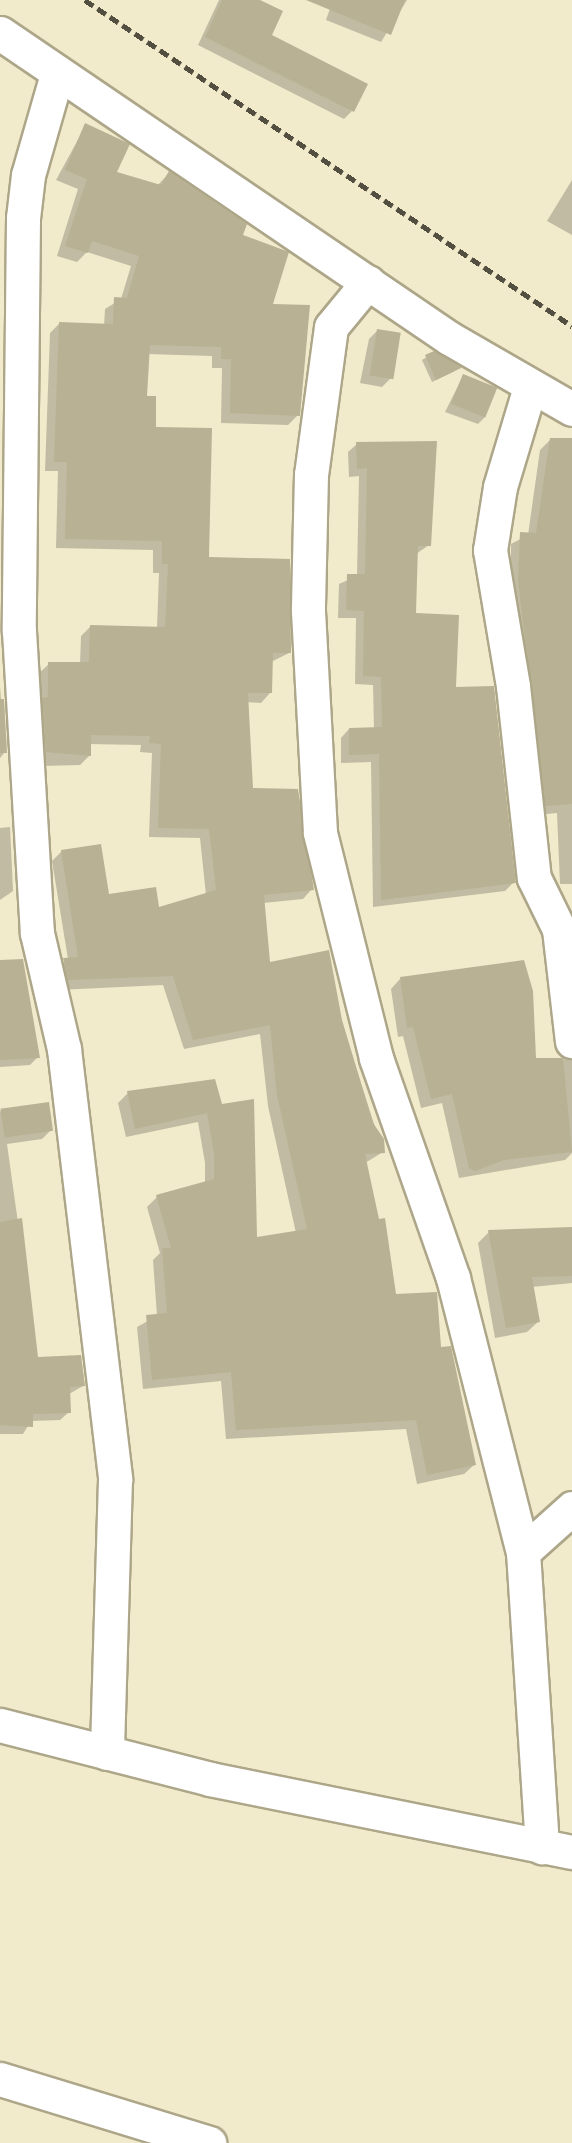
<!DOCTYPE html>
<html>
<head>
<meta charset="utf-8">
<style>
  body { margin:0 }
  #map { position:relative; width:572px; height:2143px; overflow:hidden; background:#f1eacb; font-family:"Zilla Slab",serif }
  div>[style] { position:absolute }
  .shadow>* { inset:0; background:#0003 }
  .building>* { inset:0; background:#b8b193; transform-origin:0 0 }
  .roads { filter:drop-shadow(2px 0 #ada689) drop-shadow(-2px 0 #ada689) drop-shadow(0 2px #ada689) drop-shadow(0 -2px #ada689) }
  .minor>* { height:33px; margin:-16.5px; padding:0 16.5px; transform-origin:16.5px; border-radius:16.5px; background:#fff }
  .rail>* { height:5px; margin-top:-2.5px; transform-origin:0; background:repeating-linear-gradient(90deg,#534f40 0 10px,transparent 0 15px) }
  span { translate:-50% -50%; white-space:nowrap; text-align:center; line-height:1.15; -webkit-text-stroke:7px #f1eacb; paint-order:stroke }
</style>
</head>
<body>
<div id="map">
  <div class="shadow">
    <div style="clip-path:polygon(219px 0,256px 0,270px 36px,352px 111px,344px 119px,198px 45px)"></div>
    <div style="clip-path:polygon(333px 0,407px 0,381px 42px,326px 20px)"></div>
    <div style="clip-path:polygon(86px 125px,115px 173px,157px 186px,169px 173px,241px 236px,271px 306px,298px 415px,288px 425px,221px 423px,222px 368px,212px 368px,212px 356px,147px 354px,145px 398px,208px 559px,289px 653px,271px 662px,270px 693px,261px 703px,247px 702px,251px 789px,312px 889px,303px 899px,263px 903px,268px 964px,341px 1021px,383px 1152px,365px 1163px,395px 1296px,439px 1349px,474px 1465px,464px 1474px,417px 1484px,406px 1429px,226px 1439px,221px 1381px,143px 1389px,137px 1327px,157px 1316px,153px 1260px,160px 1253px,147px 1207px,157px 1197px,205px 1183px,205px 1163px,198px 1122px,126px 1137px,118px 1103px,128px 1093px,213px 1081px,255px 1239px,296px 1233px,268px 1106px,260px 1034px,184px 1049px,163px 985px,58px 990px,54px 969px,68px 959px,52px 861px,62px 851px,107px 896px,157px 909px,206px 895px,200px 838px,149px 837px,152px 753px,140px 752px,141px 745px,89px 744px,90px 755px,80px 765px,41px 766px,39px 673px,49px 664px,80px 664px,81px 636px,91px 626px,157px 628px,159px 573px,153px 573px,153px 550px,56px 548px,58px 471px,45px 471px,50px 333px,60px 323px,104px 326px,105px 309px,121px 299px,131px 266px,87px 252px,77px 262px,57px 256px,78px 189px,56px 180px)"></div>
    <div style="clip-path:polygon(572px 180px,572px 235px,547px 221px)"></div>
    <div style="clip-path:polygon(377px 331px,390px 379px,382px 387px,360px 383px,369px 339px)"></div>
    <div style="clip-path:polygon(433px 353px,455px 371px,432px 382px,422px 360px)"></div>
    <div style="clip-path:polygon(463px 376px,486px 416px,478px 424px,445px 412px)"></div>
    <div style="clip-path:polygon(550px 440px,572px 440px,572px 884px,560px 884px,557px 813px,536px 815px,510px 619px,511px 544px,528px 535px,540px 450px)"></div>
    <div style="clip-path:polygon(357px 444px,429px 545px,416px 554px,414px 614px,454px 689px,514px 882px,505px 891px,373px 907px,371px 762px,341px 763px,341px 738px,349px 729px,374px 729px,373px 685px,355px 684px,356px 618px,338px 618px,339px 584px,357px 576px,359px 476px,349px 477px,348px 452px)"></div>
    <div style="clip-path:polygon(0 686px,5px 752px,0 758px)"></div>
    <div style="clip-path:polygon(10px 827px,13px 891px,0 900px,0 828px)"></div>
    <div style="clip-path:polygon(0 962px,38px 1057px,30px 1065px,0 1067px)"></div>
    <div style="clip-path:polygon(400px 979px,534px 1060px,572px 1059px,572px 1153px,565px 1160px,459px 1178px,442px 1103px,421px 1108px,403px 1036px,398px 1037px,391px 989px)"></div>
    <div style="clip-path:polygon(0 1111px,51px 1130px,42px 1139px,7px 1144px,37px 1359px,83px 1386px,69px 1394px,69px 1412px,60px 1420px,31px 1421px,23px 1434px,0 1434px)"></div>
    <div style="clip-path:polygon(572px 1229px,572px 1283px,532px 1287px,539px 1321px,527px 1332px,495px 1338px,478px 1243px,489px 1232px)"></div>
  </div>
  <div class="building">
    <div style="clip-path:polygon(222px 0,260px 0,283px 11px,272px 35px,368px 84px,354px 112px,205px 37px)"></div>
    <div style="clip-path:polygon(306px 0,405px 0,391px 35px)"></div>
    <div style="clip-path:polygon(85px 123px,130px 144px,117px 172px,161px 185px,169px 171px,247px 224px,243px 235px,289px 252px,273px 304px,310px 305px,300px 416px,230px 413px,231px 359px,221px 359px,221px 347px,150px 345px,147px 396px,156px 396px,156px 427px,212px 428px,209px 557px,290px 559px,291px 653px,273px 653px,272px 693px,248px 693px,253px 788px,298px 789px,314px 890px,264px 895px,270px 962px,329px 950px,342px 1020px,373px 1123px,384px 1139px,385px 1153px,365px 1154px,379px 1219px,385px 1218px,396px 1294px,437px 1292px,441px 1347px,451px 1346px,476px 1465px,427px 1475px,416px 1420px,236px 1430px,231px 1372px,152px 1380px,146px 1315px,167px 1313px,162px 1248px,171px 1248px,156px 1195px,214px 1179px,214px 1153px,207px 1113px,135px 1129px,127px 1091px,215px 1079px,222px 1104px,254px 1099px,257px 1237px,307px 1229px,277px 1095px,270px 1025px,193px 1040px,173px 976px,68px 980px,63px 958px,78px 957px,61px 850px,101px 844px,109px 894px,156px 887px,159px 907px,216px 890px,209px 829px,158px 828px,161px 744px,149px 743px,150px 736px,91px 735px,91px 756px,46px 752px,42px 698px,48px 697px,48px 662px,89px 662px,90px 625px,165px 627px,168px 564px,162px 564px,162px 541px,65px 539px,67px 462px,54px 462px,59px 322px,113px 324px,114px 297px,127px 298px,139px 256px,92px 241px,88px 253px,65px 246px,87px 179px,65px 170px)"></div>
    <div style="left:377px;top:329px;width:24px;height:47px;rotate:9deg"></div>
    <div style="clip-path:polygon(434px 351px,461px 367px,461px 368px,436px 380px,425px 355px)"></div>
    <div style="left:463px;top:374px;width:37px;height:32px;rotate:22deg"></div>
    <div style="clip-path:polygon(550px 438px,572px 438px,572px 804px,545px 806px,518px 581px,520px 532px,536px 533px)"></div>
    <div style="clip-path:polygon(437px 441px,431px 546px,418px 546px,416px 613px,459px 615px,456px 687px,494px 686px,516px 883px,381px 900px,379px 754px,349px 755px,349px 728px,382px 727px,381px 677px,363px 676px,364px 611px,346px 610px,347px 574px,365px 574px,367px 468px,357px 469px,356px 442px)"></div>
    <div style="clip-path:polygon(0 699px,4px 699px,7px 753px,0 753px)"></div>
    <div style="clip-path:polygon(23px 959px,40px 1058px,0 1060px,0 960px)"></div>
    <div style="clip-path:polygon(524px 960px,533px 991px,536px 1058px,563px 1058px,572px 1152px,504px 1160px,475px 1171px,469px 1168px,452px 1094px,431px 1099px,413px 1027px,407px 1028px,400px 977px)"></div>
    <div style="left:49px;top:1102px;width:29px;height:49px;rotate:82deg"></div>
    <div style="clip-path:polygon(22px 1218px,38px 1357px,81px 1355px,85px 1386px,70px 1387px,71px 1413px,33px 1414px,33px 1427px,0 1425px,0 1222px)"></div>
    <div style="clip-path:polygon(572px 1227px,572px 1276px,532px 1277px,540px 1322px,506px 1328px,488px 1230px)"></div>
  </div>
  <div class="roads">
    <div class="minor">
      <div style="left:0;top:33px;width:543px;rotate:34.19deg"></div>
      <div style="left:449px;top:338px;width:142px;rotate:30deg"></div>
      <div style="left:57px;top:74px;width:105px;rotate:106deg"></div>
      <div style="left:28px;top:175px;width:43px;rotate:96.6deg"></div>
      <div style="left:23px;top:218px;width:413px;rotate:90.6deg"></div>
      <div style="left:19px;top:631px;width:303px;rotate:86.6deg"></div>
      <div style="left:37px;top:933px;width:119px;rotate:76.9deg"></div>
      <div style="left:64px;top:1049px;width:433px;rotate:83.2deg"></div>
      <div style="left:115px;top:1479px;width:274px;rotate:91.7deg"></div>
      <div style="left:368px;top:282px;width:58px;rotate:129.4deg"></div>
      <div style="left:331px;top:327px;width:148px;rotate:97.7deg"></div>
      <div style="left:311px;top:474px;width:137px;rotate:91.3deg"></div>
      <div style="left:308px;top:611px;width:222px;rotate:86.9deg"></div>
      <div style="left:320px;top:833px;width:232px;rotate:76deg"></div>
      <div style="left:376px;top:1058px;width:233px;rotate:70.7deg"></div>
      <div style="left:453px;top:1278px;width:283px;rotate:75.7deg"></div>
      <div style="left:523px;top:1552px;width:296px;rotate:86.3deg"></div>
      <div style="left:530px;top:387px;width:104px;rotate:106.7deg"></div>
      <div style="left:500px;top:487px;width:64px;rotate:99deg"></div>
      <div style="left:490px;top:550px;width:138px;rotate:80.4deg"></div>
      <div style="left:513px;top:686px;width:193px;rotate:83.8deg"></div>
      <div style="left:534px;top:878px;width:57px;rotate:63.9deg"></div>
      <div style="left:559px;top:929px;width:113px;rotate:83.4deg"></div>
      <div style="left:523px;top:1552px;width:66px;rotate:-41.9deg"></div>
      <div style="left:0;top:1725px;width:217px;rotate:14.4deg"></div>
      <div style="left:210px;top:1779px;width:369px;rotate:11.4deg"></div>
      <div style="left:0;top:2079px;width:219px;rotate:17deg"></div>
    </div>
  </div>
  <div class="rail">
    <div style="left:85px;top:0;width:586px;rotate:33.8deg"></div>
  </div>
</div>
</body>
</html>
